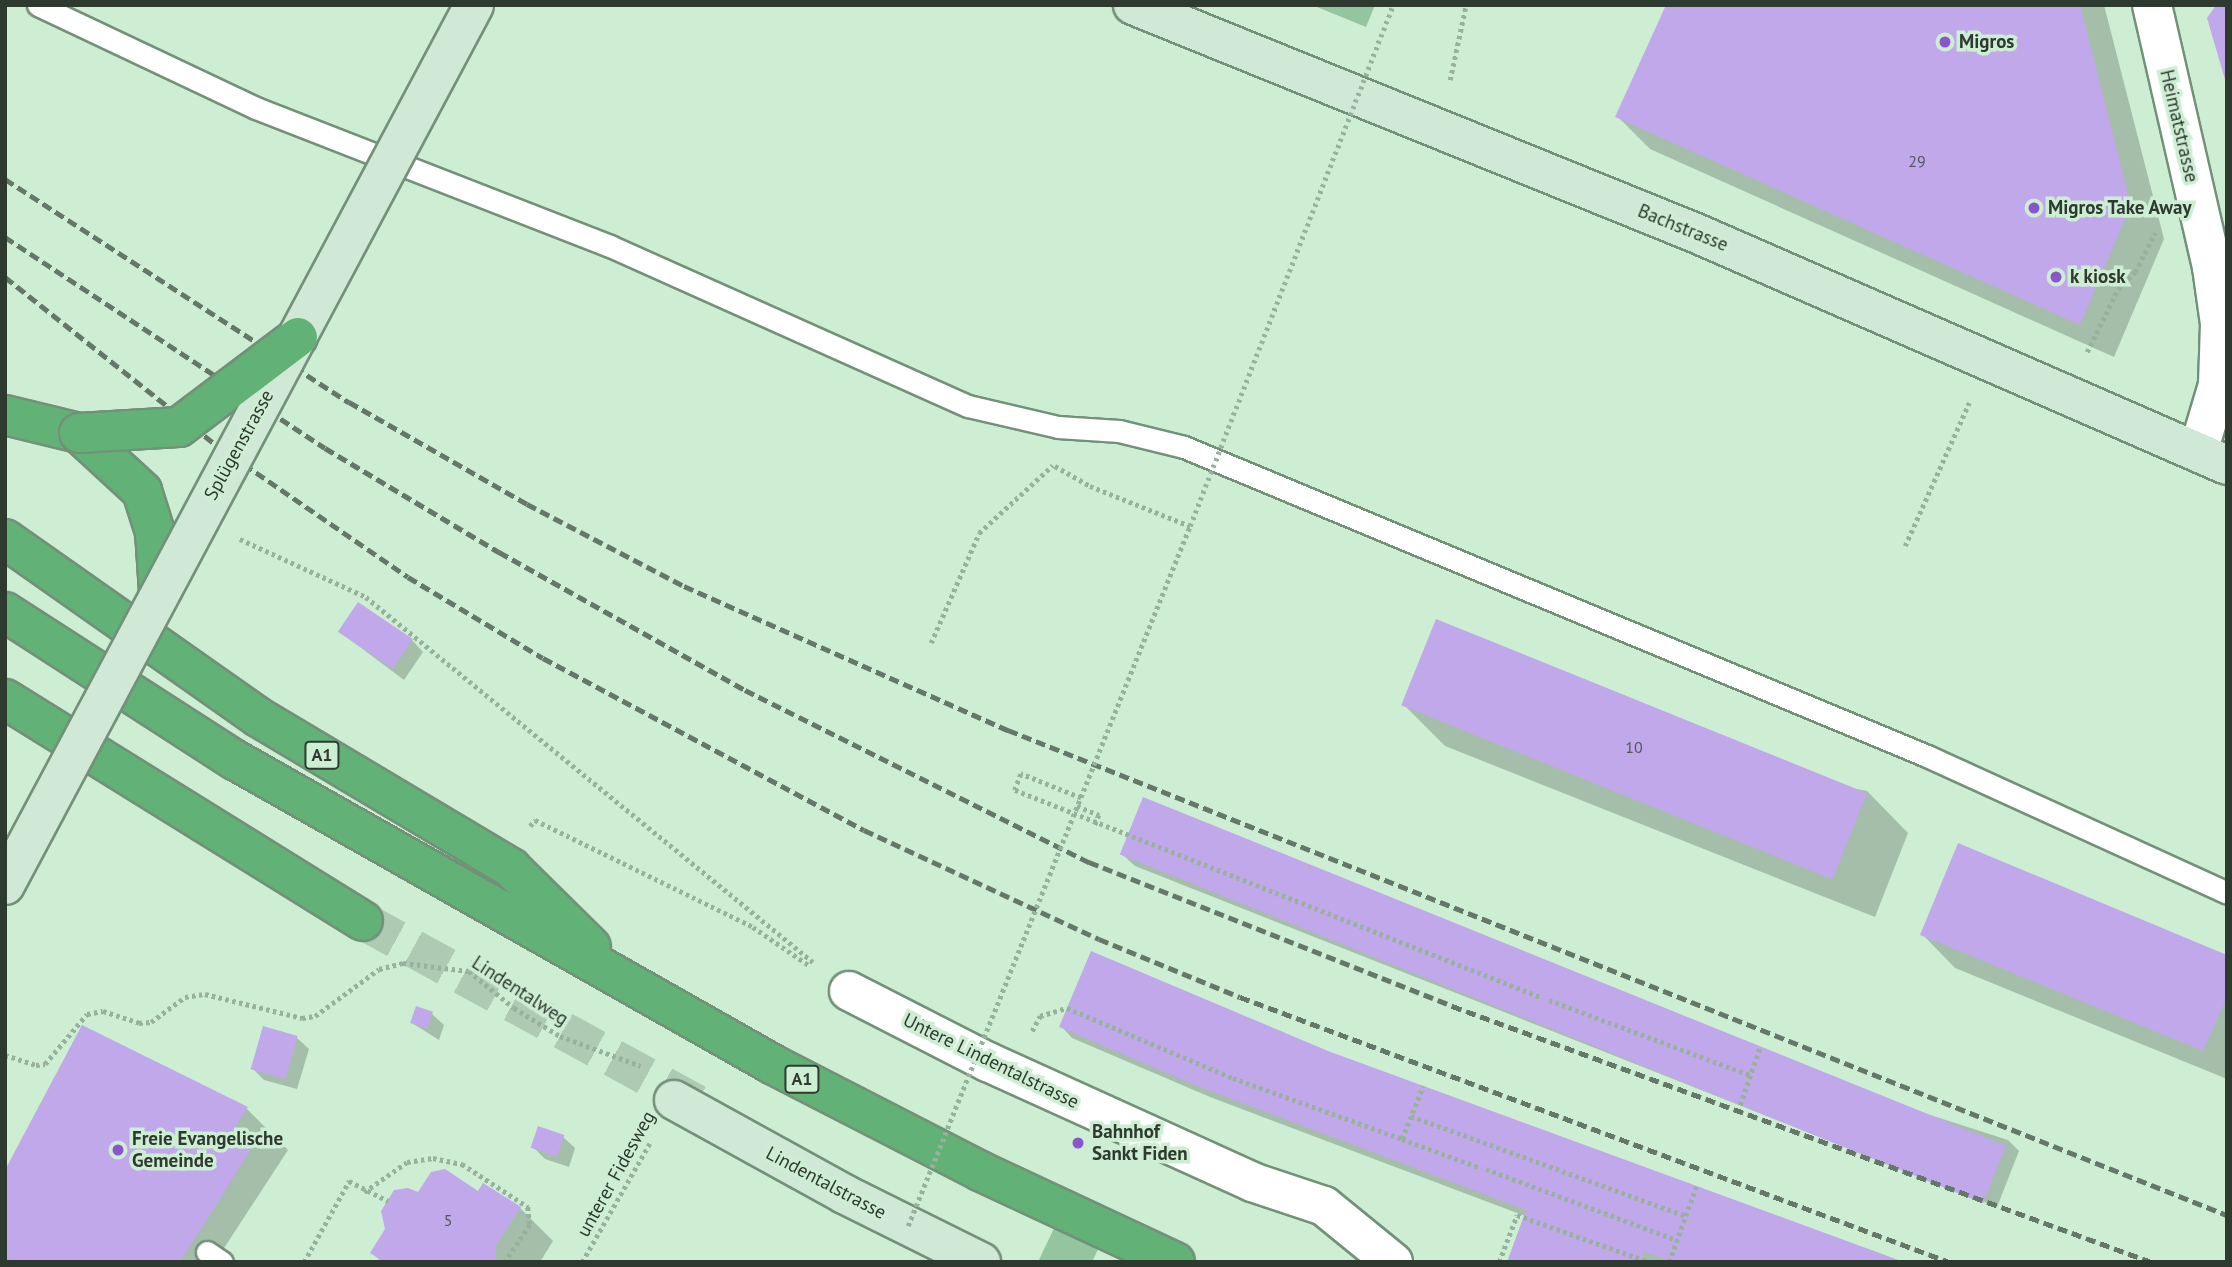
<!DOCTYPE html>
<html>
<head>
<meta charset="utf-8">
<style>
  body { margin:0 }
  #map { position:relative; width:2232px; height:1267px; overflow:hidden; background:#ceeed4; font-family:"PT Sans",sans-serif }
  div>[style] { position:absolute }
  .green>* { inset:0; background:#93c59e }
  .shadow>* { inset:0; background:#0003 }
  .building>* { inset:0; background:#c0a8ea; transform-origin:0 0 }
  .highway-tunnel>* { height:38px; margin-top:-19px; transform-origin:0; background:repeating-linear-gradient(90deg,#aecab3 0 38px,transparent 0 57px) }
  .path>* { height:4.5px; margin-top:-2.25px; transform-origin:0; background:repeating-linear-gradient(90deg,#98b19d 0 3.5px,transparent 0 7px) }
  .roads { filter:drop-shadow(2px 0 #739079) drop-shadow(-2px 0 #739079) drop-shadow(0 2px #739079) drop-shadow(0 -2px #739079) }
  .lane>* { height:21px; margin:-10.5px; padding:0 10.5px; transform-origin:10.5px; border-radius:10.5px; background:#fff }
  .street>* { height:38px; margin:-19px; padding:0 19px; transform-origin:19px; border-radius:19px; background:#fff }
  .secondary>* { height:38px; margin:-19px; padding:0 19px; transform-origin:19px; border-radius:19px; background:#d0e8d6 }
  .highway>* { height:38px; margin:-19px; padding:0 19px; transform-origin:19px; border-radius:19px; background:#62b277 }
  .rail>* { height:5px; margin-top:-2.5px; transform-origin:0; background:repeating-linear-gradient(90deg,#647768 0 10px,transparent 0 15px) }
  .path-bridge>* { height:4.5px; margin-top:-2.25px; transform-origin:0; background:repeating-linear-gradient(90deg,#98b19d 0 3.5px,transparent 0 7px) }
  .bridges { filter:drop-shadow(2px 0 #739079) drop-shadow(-2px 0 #739079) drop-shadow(0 2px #739079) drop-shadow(0 -2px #739079) }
  .secondary-bridge>* { height:38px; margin:-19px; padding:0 19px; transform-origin:19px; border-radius:19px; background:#d0e8d6 }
  .highway-bridge>* { height:38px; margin:-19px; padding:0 19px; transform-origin:19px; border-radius:19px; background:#62b277 }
  .dots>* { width:19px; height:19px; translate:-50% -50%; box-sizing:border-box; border:4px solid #ceeed4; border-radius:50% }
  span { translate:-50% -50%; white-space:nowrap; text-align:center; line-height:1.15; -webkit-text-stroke:7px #ceeed4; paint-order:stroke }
  .number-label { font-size:16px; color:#52565e }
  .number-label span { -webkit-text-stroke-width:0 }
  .shield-label span { padding:2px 5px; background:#ceeed4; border:2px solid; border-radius:5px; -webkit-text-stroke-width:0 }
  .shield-label { font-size:18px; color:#2e3a30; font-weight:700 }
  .poi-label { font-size:19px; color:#2e3a30; font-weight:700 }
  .left { translate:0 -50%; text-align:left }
  .street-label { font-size:19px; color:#2e3a30 }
  .frame { position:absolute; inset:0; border:7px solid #2e3a30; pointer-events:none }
</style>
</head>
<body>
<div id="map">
  <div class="green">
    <div style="clip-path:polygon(1312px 5px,1375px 5px,1366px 27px)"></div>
    <div style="clip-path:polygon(1056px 1224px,1100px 1245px,1092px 1262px,1038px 1262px)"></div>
  </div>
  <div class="shadow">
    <div style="clip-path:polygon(1668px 5px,2104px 5px,2164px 239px,2114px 357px,1650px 149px,1617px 116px)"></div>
    <div style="clip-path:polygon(340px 632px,412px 640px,423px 652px,404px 680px)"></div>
    <div style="clip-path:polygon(1403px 704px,1867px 791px,1908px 833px,1875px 917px,1445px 746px)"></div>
    <div style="clip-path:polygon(1123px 855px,2008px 1140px,2019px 1151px,1997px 1207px,1135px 866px)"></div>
    <div style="clip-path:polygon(1922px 934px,2227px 956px,2227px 1079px,1955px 968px)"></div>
    <div style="clip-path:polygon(432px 1014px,444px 1025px,439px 1040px,412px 1023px)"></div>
    <div style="clip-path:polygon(1061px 1026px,1327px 1052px,1902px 1262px,1509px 1262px,1525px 1216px,1210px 1097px,1072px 1038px)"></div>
    <div style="clip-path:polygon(297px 1038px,309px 1049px,297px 1089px,264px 1080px,253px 1069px)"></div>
    <div style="clip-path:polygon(247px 1109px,288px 1150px,215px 1262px,5px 1261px,5px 1174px)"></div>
    <div style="clip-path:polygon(563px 1137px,575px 1148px,569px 1167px,545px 1159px,533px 1147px)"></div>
    <div style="clip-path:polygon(478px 1193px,520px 1208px,553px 1241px,540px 1262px,382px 1262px,372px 1253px,418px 1194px)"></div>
  </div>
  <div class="building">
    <div style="clip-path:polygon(1666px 5px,2080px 5px,2131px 205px,2080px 325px,1615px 117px)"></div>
    <div style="clip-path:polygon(2216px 5px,2227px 5px,2226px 83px,2207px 18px)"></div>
    <div style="left:358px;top:602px;width:66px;height:36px;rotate:34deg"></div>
    <div style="left:1436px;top:619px;width:465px;height:93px;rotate:22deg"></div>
    <div style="left:1143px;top:797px;width:931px;height:62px;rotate:22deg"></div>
    <div style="clip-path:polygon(1958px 843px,2227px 955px,2227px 997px,2203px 1051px,1920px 935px)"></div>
    <div style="clip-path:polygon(1091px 951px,1328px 1051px,1904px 1262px,1673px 1262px,1644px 1252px,1640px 1262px,1507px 1262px,1526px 1210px,1197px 1086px,1059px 1027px)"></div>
    <div style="left:416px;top:1006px;width:18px;height:18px;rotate:19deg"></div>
    <div style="clip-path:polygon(82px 1025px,248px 1107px,233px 1130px,255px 1143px,180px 1262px,14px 1262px,5px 1257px,5px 1170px)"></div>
    <div style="left:263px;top:1026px;width:36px;height:45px;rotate:16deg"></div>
    <div style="left:538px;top:1126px;width:28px;height:23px;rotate:19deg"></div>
    <div style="clip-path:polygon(445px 1169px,478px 1191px,483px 1183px,521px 1207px,496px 1245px,496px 1262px,384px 1262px,370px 1253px,385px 1229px,381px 1211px,394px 1190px,408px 1188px,418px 1192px,431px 1172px)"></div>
  </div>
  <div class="highway-tunnel">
    <div style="left:363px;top:921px;width:393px;rotate:28.7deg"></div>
  </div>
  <div class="path">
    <div style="left:1450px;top:80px;width:77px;rotate:-78deg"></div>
    <div style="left:2087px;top:352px;width:70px;rotate:-63.8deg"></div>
    <div style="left:2118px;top:289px;width:24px;rotate:-45deg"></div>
    <div style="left:2135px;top:272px;width:44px;rotate:-62.9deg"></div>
    <div style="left:1055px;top:466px;width:40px;rotate:29.7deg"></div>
    <div style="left:1090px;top:486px;width:108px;rotate:21.8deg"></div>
    <div style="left:240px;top:539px;width:139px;rotate:24.7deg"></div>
    <div style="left:366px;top:597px;width:577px;rotate:39.23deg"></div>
    <div style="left:1905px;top:546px;width:157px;rotate:-65.9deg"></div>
    <div style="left:931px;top:643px;width:120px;rotate:-66.4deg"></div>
    <div style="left:979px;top:533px;width:100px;rotate:-42.6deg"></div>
    <div style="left:1081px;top:798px;width:65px;rotate:-158.2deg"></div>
    <div style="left:1021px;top:774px;width:17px;rotate:111deg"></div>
    <div style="left:1015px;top:790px;width:567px;rotate:21.5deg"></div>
    <div style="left:1077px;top:806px;width:24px;rotate:22deg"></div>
    <div style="left:1099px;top:815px;width:11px;rotate:112deg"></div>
    <div style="left:530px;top:826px;width:8px;rotate:-50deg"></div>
    <div style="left:535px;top:820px;width:243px;rotate:26.1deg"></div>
    <div style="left:753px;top:927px;width:69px;rotate:34.4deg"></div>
    <div style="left:1549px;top:1000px;width:215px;rotate:20.5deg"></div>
    <div style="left:1032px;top:1031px;width:17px;rotate:-62deg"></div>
    <div style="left:1040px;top:1016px;width:28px;rotate:-17deg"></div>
    <div style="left:1067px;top:1008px;width:180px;rotate:22.9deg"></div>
    <div style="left:1233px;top:1078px;width:180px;rotate:19.8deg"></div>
    <div style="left:1402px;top:1139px;width:57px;rotate:-68.4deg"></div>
    <div style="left:5px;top:1055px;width:33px;rotate:18deg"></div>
    <div style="left:36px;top:1065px;width:9px;rotate:-6deg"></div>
    <div style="left:45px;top:1064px;width:65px;rotate:-50deg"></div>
    <div style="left:87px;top:1014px;width:16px;rotate:-11deg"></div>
    <div style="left:103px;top:1011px;width:38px;rotate:18deg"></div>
    <div style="left:139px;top:1023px;width:12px;rotate:-5deg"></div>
    <div style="left:151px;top:1022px;width:42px;rotate:-36.3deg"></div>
    <div style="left:185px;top:997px;width:20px;rotate:-9deg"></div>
    <div style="left:205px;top:994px;width:100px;rotate:13.9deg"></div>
    <div style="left:302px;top:1018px;width:13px;rotate:-9deg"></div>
    <div style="left:315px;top:1016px;width:79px;rotate:-36.3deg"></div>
    <div style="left:379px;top:969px;width:25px;rotate:-14deg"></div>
    <div style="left:403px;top:963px;width:66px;rotate:6.9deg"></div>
    <div style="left:469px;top:971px;width:58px;rotate:39.4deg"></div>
    <div style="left:514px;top:1008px;width:54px;rotate:31.3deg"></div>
    <div style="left:560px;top:1036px;width:86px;rotate:20.3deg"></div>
    <div style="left:1740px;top:1105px;width:61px;rotate:-71deg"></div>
    <div style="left:1411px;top:1116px;width:293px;rotate:20deg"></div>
    <div style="left:1402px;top:1139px;width:84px;rotate:20.2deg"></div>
    <div style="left:1486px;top:1169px;width:204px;rotate:20.4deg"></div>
    <div style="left:364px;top:1192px;width:52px;rotate:-34.9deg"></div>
    <div style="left:407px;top:1162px;width:26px;rotate:-9deg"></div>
    <div style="left:433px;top:1158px;width:30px;rotate:12deg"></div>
    <div style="left:462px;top:1164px;width:79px;rotate:33.1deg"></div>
    <div style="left:528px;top:1207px;width:18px;rotate:84deg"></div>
    <div style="left:530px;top:1225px;width:45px;rotate:124deg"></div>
    <div style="left:304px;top:1262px;width:93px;rotate:-60.9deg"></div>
    <div style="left:349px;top:1181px;width:44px;rotate:27.1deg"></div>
    <div style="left:582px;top:1262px;width:139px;rotate:-60.3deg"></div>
    <div style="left:1499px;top:1262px;width:50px;rotate:-69deg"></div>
    <div style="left:1517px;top:1215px;width:140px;rotate:19.6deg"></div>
    <div style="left:1669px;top:1262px;width:80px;rotate:-70.2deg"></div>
  </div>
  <div class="roads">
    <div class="lane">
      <div style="left:38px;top:5px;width:241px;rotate:25.3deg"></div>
      <div style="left:256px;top:108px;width:380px;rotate:21.3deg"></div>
      <div style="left:610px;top:246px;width:392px;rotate:24.1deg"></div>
      <div style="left:968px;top:406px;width:92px;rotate:13.1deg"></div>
      <div style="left:1058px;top:427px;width:61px;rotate:3.8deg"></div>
      <div style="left:1119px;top:431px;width:67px;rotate:13.8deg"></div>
      <div style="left:1184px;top:447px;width:805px;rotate:22.58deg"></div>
      <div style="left:1927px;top:756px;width:330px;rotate:24.5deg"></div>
      <div style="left:207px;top:1252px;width:18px;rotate:34deg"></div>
    </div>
    <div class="street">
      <div style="left:2152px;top:5px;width:269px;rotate:77.1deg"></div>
      <div style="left:2212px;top:267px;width:58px;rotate:82deg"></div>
      <div style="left:2220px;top:324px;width:61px;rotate:91.9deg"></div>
      <div style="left:2218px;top:385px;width:70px;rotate:106.6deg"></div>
      <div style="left:849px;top:991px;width:156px;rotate:27.1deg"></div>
      <div style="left:988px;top:1062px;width:290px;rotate:24.4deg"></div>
      <div style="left:1252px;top:1182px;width:76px;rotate:18.4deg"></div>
      <div style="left:1324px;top:1206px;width:89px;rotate:39.1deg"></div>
    </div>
    <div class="secondary">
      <div style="left:1133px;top:5px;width:610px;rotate:22.06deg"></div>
      <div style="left:1698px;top:234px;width:577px;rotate:23.59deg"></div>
      <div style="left:674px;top:1100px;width:194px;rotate:28.9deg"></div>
      <div style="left:844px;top:1194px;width:153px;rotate:26.4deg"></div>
    </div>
    <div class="highway">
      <div style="left:5px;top:415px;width:76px;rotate:13.7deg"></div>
      <div style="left:79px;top:433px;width:86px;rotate:42.6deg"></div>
      <div style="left:142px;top:491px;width:43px;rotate:72.4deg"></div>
      <div style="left:155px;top:532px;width:61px;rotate:86.2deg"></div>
      <div style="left:5px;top:539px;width:309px;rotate:35.1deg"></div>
      <div style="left:258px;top:717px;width:295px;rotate:30.8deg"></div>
      <div style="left:511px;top:868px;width:112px;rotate:44.6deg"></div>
      <div style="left:5px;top:612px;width:274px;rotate:32.8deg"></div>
      <div style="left:235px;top:760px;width:617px;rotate:29.51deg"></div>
      <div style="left:772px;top:1064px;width:234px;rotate:27.2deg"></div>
      <div style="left:980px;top:1171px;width:215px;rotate:25deg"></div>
      <div style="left:5px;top:699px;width:421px;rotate:31.8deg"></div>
    </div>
  </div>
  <div class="rail">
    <div style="left:5px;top:179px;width:410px;rotate:33deg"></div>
    <div style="left:349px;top:402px;width:205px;rotate:29.8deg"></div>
    <div style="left:527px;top:504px;width:177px;rotate:27.6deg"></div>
    <div style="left:684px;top:586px;width:355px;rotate:24deg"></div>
    <div style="left:1008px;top:730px;width:1312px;rotate:21.7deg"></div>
    <div style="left:5px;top:237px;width:383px;rotate:33.4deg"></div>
    <div style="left:325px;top:448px;width:203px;rotate:30.9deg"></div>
    <div style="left:499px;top:552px;width:282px;rotate:29.3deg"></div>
    <div style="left:745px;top:690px;width:385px;rotate:26.6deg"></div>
    <div style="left:1089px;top:862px;width:391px;rotate:21.6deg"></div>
    <div style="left:1452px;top:1006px;width:744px;rotate:20.11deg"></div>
    <div style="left:5px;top:277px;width:273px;rotate:38.5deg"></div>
    <div style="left:219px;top:447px;width:229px;rotate:34.5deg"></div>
    <div style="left:408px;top:577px;width:157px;rotate:31deg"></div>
    <div style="left:543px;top:658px;width:364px;rotate:28.2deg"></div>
    <div style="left:864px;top:830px;width:259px;rotate:24.9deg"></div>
    <div style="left:1099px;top:939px;width:152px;rotate:22.4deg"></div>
    <div style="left:1240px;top:997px;width:757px;rotate:20.49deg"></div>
  </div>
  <div class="path-bridge">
    <div style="left:916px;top:1035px;width:18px;rotate:-61deg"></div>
    <div style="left:908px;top:1226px;width:755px;rotate:-68.06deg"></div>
    <div style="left:1190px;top:526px;width:559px;rotate:-68.71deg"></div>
  </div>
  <div class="bridges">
    <div class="secondary-bridge">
      <div style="left:5px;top:885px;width:997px;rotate:-61.94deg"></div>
    </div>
    <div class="highway-bridge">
      <div style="left:79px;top:433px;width:100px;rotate:-3.4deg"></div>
      <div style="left:179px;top:427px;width:149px;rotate:-37.1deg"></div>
    </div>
  </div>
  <div class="dots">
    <div style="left:1945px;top:42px;background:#8954cc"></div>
    <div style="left:2034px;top:208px;background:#8954cc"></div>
    <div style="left:2056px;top:277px;background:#8954cc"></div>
    <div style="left:1078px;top:1143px;background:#8954cc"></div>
    <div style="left:118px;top:1150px;background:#8954cc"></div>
  </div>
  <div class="number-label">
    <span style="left:1917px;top:161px">29</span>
    <span style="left:1634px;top:747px">10</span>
    <span style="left:448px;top:1220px">5</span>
  </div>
  <div class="shield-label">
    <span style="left:322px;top:755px">A1</span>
    <span style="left:802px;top:1079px">A1</span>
  </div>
  <div class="poi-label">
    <span class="left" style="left:1959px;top:42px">Migros</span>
    <span class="left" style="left:2048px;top:208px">Migros Take Away</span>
    <span class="left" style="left:2070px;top:277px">k kiosk</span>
    <span class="left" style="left:1092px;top:1143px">Bahnhof<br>Sankt Fiden</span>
    <span class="left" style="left:132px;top:1150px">Freie Evangelische<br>Gemeinde</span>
  </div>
  <div class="street-label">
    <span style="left:2179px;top:126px;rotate:77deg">Heimatstrasse</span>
    <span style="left:1683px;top:228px;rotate:22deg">Bachstrasse</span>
    <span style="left:239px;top:445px;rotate:-61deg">Splügenstrasse</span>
    <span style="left:520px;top:991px;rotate:33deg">Lindentalweg</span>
    <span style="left:991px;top:1061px;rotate:26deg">Untere Lindentalstrasse</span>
    <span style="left:616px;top:1174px;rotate:-61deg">unterer Fidesweg</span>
    <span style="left:826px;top:1183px;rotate:28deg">Lindentalstrasse</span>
  </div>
  <div class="frame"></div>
</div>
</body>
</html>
